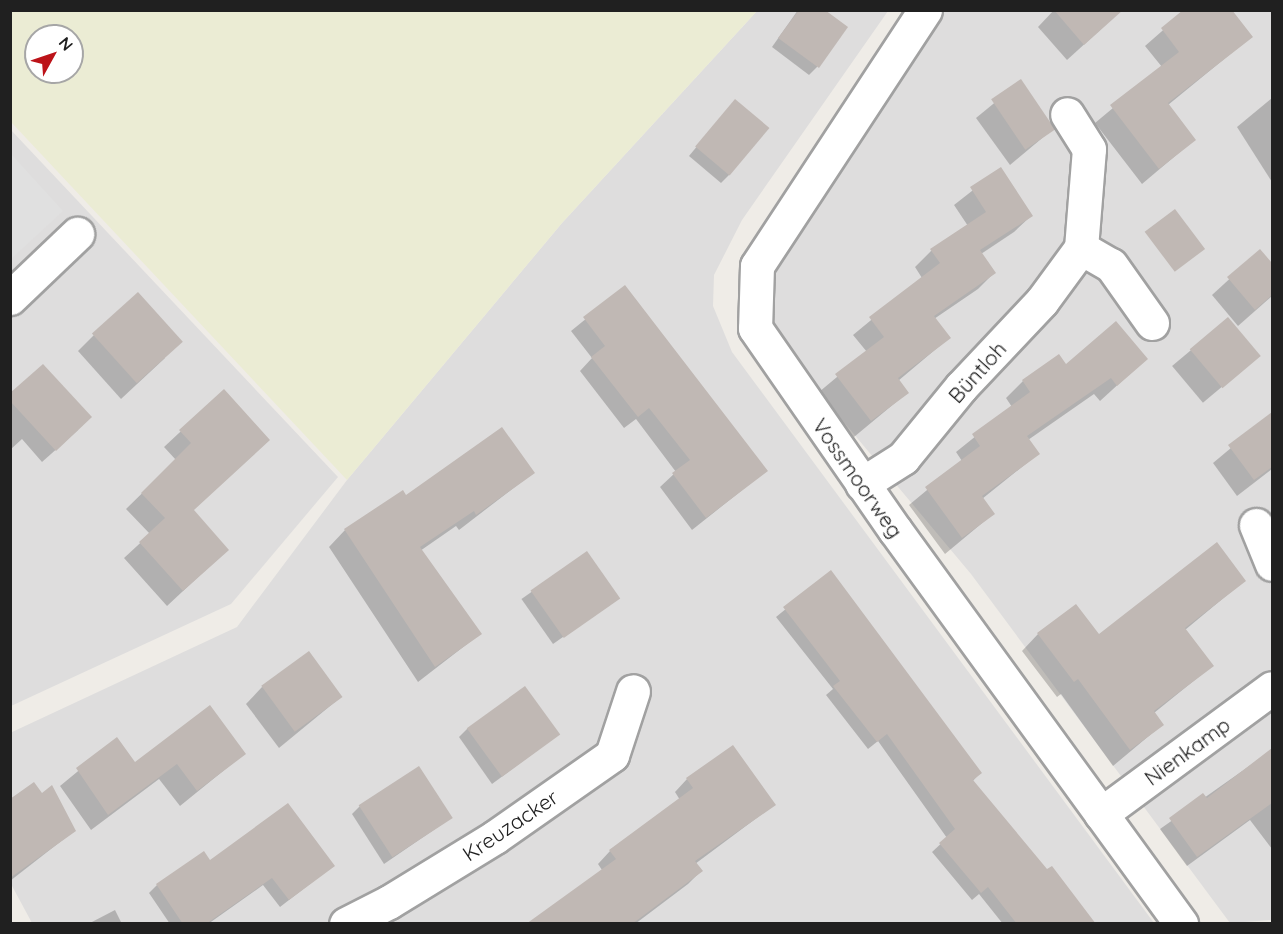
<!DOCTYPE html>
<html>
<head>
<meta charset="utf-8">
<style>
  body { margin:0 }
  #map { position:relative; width:1283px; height:934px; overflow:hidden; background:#efece7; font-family:Quicksand,sans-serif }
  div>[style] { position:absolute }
  .residential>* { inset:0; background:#dedddd }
  .farmland>* { inset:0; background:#ebecd4 }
  .parking>* { inset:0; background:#e0e0e0 }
  .shadow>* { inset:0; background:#0003; transform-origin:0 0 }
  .building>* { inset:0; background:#c0b8b4; transform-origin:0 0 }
  .roads { filter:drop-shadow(2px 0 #a1a1a1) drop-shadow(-2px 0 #a1a1a1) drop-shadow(0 2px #a1a1a1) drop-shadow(0 -2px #a1a1a1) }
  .minor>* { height:33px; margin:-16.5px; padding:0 16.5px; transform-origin:16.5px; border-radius:16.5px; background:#fff }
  span { translate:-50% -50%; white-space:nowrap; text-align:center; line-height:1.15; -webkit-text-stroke:5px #fff; paint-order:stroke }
  .street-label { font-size:21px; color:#202020 }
  .frame { position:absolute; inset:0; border:12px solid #202020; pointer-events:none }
  .north { position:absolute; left:24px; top:24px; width:60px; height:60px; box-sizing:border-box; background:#fff; border:2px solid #a6a6a6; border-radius:50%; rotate:50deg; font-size:16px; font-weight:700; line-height:24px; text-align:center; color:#202020 }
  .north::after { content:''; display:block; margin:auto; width:21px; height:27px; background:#bc1319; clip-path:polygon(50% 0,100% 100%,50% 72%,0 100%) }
</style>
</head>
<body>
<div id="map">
  <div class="residential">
    <div style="clip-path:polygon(757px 11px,888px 11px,742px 220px,714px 275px,713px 306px,732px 352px,1154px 923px,32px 923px,11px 884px,10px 733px,237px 627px,347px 480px,562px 223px)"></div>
    <div style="clip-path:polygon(931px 11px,1272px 11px,1272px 920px,1230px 923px,971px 574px,765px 328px,757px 266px)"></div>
    <div style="clip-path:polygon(10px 129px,338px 477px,231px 604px,11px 706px)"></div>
  </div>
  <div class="farmland">
    <div style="clip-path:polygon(evenodd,11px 10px,757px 10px,757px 11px,562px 223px,347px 480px,11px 122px,11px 10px,36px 36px,72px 36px,72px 72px,36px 72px,36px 36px)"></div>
  </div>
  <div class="parking">
    <div style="clip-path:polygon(11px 154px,63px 211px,11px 259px)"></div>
  </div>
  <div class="shadow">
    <div style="clip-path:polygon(798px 10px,823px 10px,817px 67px,809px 75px,772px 47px)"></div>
    <div style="clip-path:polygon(1054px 10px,1114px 10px,1100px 30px,1067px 60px,1038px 27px)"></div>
    <div style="clip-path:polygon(1186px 10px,1251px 37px,1168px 105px,1194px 140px,1142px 184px,1095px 123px,1162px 67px,1145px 46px)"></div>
    <div style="clip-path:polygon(1021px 81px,1053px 129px,1010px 165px,976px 118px)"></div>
    <div style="clip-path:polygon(1272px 98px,1272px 182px,1237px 127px)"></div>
    <div style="clip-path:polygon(727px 110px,729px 175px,721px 183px,689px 156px)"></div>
    <div style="clip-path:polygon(1000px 169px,1031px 216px,1014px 232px,981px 254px,994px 273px,978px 289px,934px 319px,949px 338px,898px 381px,907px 393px,854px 437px,819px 392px,867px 352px,853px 335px,922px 278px,915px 267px,931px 251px,968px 226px,954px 205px)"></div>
    <div style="clip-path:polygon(1260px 251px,1272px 266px,1272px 296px,1238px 326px,1212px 295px)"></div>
    <div style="clip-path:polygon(625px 287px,766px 471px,692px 530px,660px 487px,676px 472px,636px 419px,624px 428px,580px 371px,592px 358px,571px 331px)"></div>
    <div style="left:1228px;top:319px;width:48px;height:73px;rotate:50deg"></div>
    <div style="clip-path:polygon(94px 335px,165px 358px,121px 399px,78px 351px)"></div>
    <div style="clip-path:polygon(1059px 356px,1066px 366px,1146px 359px,1100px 401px,1094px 394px,1028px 440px,1038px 454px,982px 499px,993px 514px,945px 554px,909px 505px,962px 461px,956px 452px,1012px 407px,1006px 398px,1023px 381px)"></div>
    <div style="clip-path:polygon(224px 391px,193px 511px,227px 550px,167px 606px,124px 558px,150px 534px,126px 509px,176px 460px,164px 447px)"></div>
    <div style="clip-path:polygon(10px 395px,78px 430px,42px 462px,22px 439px,10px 450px)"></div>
    <div style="clip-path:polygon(1262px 422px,1272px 435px,1272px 469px,1237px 496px,1213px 463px)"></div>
    <div style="clip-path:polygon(533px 473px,459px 530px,456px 526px,420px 551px,480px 634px,418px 682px,329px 547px,345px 530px,406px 498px)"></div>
    <div style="left:587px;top:553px;width:55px;height:80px;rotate:55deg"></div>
    <div style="clip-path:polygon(831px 572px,980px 773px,972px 782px,1090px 924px,1003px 924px,979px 894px,972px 900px,932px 852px,947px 838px,878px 741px,868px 749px,826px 695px,833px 689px,776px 617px)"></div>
    <div style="clip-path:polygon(1244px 581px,1185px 630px,1212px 666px,1154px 713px,1162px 725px,1113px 766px,1061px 694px,1057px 697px,1022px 651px,1038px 634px,1099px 636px)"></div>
    <div style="clip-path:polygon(262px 687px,341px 697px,279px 748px,246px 704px)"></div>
    <div style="clip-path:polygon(467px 729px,558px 735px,492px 784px,459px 737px)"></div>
    <div style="clip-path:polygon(117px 739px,135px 764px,244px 754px,180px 806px,159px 779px,91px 830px,60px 786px)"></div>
    <div style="clip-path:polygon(1272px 750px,1272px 849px,1250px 820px,1187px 866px,1160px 829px)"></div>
    <div style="clip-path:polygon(687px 779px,774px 805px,695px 864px,701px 871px,688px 884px,635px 924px,529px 924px,602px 870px,598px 864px,610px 851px,680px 800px,675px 792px)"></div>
    <div style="clip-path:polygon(10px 800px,74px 831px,10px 881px)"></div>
    <div style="clip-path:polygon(360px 806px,451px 818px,384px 864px,352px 814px)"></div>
    <div style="clip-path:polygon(209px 862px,333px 866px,280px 907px,263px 885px,208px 924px,170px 924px,149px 893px,157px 885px)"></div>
    <div style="clip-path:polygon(115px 910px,122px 924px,88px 924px)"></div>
  </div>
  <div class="building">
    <div style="clip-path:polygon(799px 10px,825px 10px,848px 27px,819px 68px,778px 38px)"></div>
    <div style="clip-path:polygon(1054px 10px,1123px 10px,1084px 45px)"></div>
    <div style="clip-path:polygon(1183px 10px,1232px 10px,1253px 37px,1168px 103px,1196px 140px,1159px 169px,1110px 105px,1179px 52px,1161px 28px)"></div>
    <div style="left:1021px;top:79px;width:61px;height:36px;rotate:56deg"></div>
    <div style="left:735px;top:99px;width:45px;height:62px;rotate:40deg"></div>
    <div style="clip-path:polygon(1001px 167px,1033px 216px,980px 250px,996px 273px,934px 316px,951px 338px,898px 378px,909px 393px,871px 421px,835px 374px,884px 337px,869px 317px,940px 263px,930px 249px,986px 212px,970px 187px)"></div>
    <div style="left:1175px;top:209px;width:50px;height:38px;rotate:53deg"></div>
    <div style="clip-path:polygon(1260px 249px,1272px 263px,1272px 295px,1255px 310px,1227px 277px)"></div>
    <div style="clip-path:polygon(625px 285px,768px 471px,706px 518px,672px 473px,690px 460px,649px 408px,638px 417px,591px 357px,605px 346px,583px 317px)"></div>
    <div style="left:138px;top:292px;width:67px;height:62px;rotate:48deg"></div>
    <div style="left:1228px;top:317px;width:51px;height:50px;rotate:50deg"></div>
    <div style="clip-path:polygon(1116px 321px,1148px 359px,1117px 386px,1111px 378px,1027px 436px,1040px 454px,982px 496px,995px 514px,962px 538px,925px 487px,980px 446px,972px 434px,1030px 392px,1022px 380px,1059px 354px,1066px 364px)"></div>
    <div style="clip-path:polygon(43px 364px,92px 417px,56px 451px,10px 401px,10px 393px)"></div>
    <div style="clip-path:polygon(224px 389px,270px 440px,194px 510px,229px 550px,183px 591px,139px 542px,165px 518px,141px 493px,191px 443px,179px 430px)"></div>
    <div style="clip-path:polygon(1272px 412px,1272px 467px,1254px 480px,1228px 445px)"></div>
    <div style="clip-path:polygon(502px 427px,535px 473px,476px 515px,474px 511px,420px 547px,482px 634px,435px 667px,344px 529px,403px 490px,406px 495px)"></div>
    <div style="clip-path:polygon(1217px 542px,1246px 581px,1185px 628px,1214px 666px,1154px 711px,1164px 725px,1130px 750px,1078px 679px,1074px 682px,1037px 633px,1076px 604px,1099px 634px)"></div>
    <div style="left:587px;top:551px;width:58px;height:69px;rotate:55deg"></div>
    <div style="clip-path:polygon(831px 570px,982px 773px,973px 780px,1047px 869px,1052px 866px,1096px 924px,1017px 924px,988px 887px,981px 893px,939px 843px,955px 829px,887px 734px,877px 742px,833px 686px,840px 681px,783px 607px)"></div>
    <div style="left:309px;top:651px;width:57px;height:59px;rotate:54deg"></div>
    <div style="left:525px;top:686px;width:60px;height:72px;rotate:54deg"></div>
    <div style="clip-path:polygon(210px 705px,246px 754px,197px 791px,177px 764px,108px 815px,76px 768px,117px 737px,135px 762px)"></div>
    <div style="clip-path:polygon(733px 745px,776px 805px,695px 861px,703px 871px,632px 924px,526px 924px,616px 859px,609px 850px,693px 788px,686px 778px)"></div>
    <div style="clip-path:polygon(1272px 748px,1272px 803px,1197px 857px,1169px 818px,1203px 793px,1207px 798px)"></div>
    <div style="left:419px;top:766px;width:62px;height:72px;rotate:57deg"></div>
    <div style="clip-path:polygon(34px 782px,42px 793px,52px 785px,76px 831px,10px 878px,10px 799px)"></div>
    <div style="clip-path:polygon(288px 803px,335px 866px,289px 900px,272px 878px,206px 924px,183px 924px,156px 884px,204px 851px,210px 860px)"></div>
  </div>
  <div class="roads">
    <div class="minor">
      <div style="left:925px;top:10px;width:306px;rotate:123.3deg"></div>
      <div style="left:757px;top:266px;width:62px;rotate:91.8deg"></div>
      <div style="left:755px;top:328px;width:246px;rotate:55.3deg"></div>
      <div style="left:895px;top:530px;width:487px;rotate:54deg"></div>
      <div style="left:1081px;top:248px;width:34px;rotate:30deg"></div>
      <div style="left:1111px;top:265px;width:71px;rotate:54.7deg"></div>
      <div style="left:10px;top:298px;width:93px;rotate:-43.7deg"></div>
      <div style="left:862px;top:484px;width:49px;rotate:-32.4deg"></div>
      <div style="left:903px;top:458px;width:92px;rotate:-50.8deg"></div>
      <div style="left:961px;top:387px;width:118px;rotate:-46.7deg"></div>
      <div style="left:1042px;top:301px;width:66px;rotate:-53.7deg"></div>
      <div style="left:1081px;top:248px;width:99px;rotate:-85.4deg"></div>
      <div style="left:1089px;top:149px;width:41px;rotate:-122.2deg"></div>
      <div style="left:1256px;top:525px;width:42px;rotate:67.7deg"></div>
      <div style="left:1101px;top:814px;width:212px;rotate:-36.4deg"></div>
      <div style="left:346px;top:924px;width:48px;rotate:-27.1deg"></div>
      <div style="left:389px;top:902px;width:124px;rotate:-31.5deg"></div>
      <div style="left:495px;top:837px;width:143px;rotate:-35deg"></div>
      <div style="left:612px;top:755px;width:67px;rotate:-71.8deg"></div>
    </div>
  </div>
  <div class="street-label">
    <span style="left:977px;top:372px;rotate:-48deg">Büntloh</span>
    <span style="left:858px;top:478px;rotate:55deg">Vossmoorweg</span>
    <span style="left:1187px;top:751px;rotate:-36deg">Nienkamp</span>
    <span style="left:510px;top:825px;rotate:-34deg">Kreuzacker</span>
  </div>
  <div class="frame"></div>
  <div class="north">N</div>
</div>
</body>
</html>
